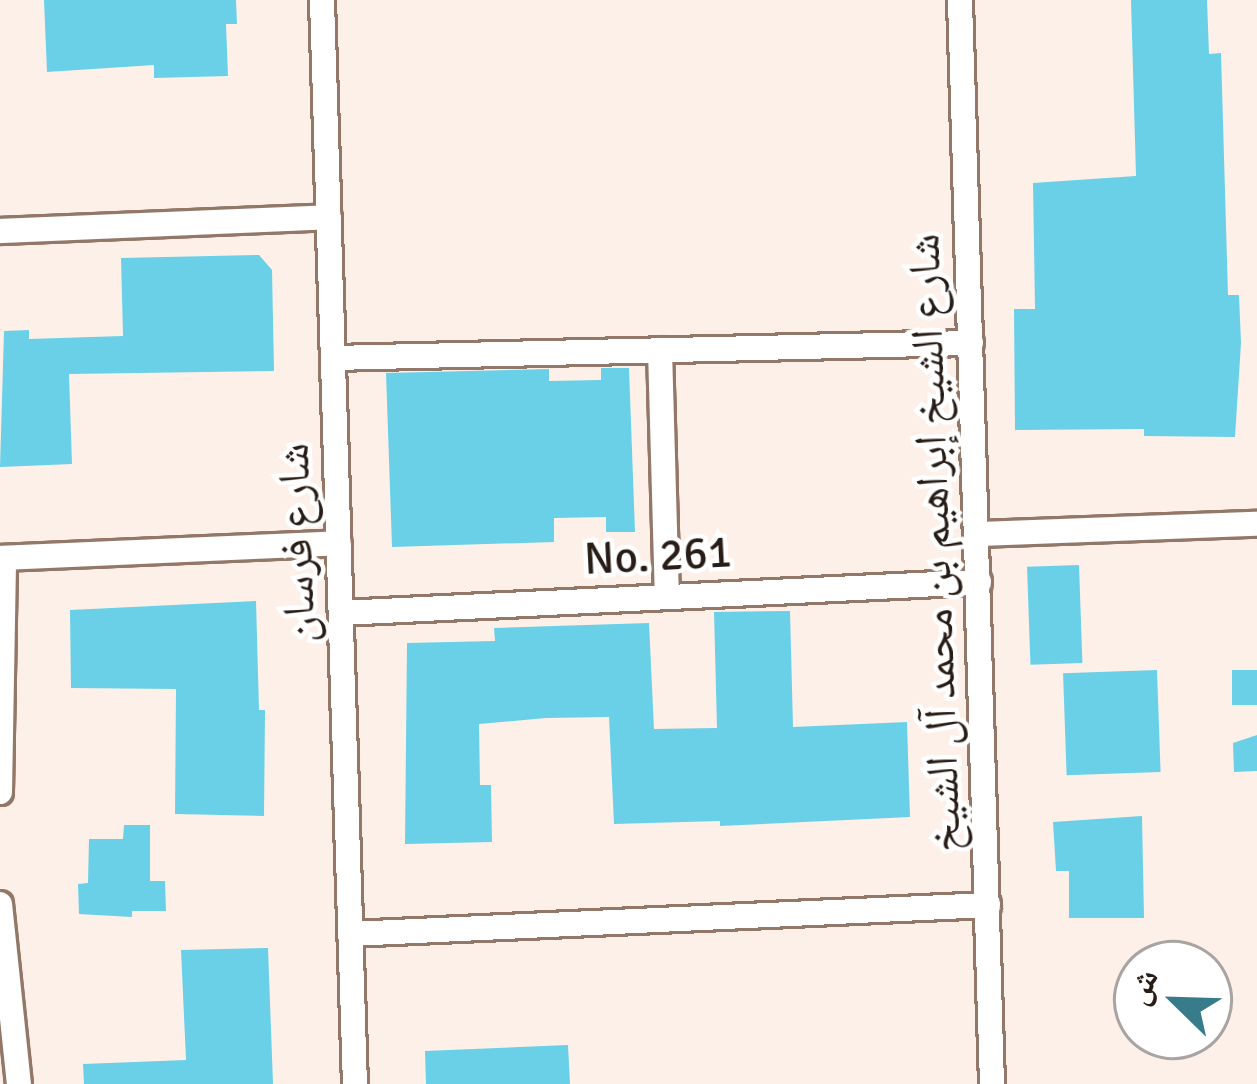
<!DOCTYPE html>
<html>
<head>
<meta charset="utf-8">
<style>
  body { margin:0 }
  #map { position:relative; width:1257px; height:1084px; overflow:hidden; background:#fcf0e9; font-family:Signika,"Noto Naskh Arabic",sans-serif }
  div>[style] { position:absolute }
  .building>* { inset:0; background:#69d0e8; transform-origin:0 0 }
  .roads { filter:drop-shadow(3px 0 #937869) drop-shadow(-3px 0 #937869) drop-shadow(0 3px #937869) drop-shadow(0 -3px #937869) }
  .street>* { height:24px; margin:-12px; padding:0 12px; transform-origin:12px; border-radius:12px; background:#fff }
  span { translate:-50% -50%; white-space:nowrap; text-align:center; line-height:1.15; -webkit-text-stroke:9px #fff; paint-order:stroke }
  .street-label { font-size:45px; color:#271c16 }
  .north { position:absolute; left:1113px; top:940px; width:120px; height:120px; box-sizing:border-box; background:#fff; border:3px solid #a9a4a2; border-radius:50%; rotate:293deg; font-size:33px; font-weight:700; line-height:48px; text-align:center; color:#271c16 }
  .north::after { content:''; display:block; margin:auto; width:42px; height:54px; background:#387c8b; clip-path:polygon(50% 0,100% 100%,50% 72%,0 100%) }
</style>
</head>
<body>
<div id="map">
  <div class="building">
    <div style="clip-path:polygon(44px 0,236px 0,237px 24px,226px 24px,228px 76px,154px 78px,154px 65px,47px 72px)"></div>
    <div style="clip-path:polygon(1131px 0,1207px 0,1209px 54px,1221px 53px,1228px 295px,1239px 295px,1241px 343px,1235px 437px,1144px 436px,1144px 429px,1015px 430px,1014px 309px,1035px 309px,1033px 183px,1136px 176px)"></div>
    <div style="clip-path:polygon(259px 255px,272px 270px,274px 371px,69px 374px,72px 464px,0 467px,4px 331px,29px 330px,29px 339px,123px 336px,121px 258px)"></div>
    <div style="clip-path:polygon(601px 368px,629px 368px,635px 532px,606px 532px,606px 517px,554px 518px,554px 542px,392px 547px,386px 373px,549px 369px,549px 381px,601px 380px)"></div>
    <div style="left:1079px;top:565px;width:98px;height:52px;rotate:88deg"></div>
    <div style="clip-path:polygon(256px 601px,259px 710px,265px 710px,264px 816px,175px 814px,176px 689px,71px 688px,70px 610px)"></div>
    <div style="clip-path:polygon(790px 611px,793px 727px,907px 722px,910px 817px,720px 826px,720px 821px,614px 824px,609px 717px,546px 718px,479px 724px,480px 785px,491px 785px,492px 842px,405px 844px,407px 643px,495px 641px,494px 628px,649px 623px,654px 729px,717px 728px,714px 612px)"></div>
    <div style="left:1157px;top:670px;width:102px;height:94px;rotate:88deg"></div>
    <div style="left:1257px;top:670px;width:35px;height:25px;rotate:90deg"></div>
    <div style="clip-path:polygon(1257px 735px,1257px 771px,1234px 772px,1233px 743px)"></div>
    <div style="clip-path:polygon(1142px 816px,1144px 918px,1069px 918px,1069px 871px,1056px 871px,1053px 822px)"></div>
    <div style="clip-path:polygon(124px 825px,150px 825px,150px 881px,165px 881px,166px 911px,132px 911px,132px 917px,79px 914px,78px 884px,88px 883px,89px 839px,123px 839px)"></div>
    <div style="clip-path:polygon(268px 948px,273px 1084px,84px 1084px,83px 1064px,186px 1060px,181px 950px)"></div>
    <div style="clip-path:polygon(568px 1045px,570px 1084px,426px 1084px,425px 1051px)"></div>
  </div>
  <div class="roads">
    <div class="street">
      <div style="left:322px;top:0;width:1085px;rotate:88.26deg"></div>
      <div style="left:960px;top:0;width:1084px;rotate:88.31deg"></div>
      <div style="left:0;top:231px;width:329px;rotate:-2.4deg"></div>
      <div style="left:660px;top:350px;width:247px;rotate:88.4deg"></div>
      <div style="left:333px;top:358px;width:638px;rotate:-1.35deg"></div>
      <div style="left:978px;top:534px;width:279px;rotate:-2.1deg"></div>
      <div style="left:0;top:558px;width:339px;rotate:-2.5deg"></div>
      <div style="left:341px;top:613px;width:639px;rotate:-2.78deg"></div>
      <div style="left:0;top:792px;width:234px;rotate:-89deg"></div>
      <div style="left:0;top:904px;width:181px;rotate:84deg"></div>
      <div style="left:350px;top:934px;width:639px;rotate:-2.6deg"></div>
    </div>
  </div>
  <div class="street-label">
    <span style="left:297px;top:543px;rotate:-92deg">شارع فرسان</span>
    <span style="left:935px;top:543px;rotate:-92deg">شارع الشيخ إبراهيم بن محمد آل الشيخ</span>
    <span style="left:658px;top:556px;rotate:-3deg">No. 261</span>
  </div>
  <div class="north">ش</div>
</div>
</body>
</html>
